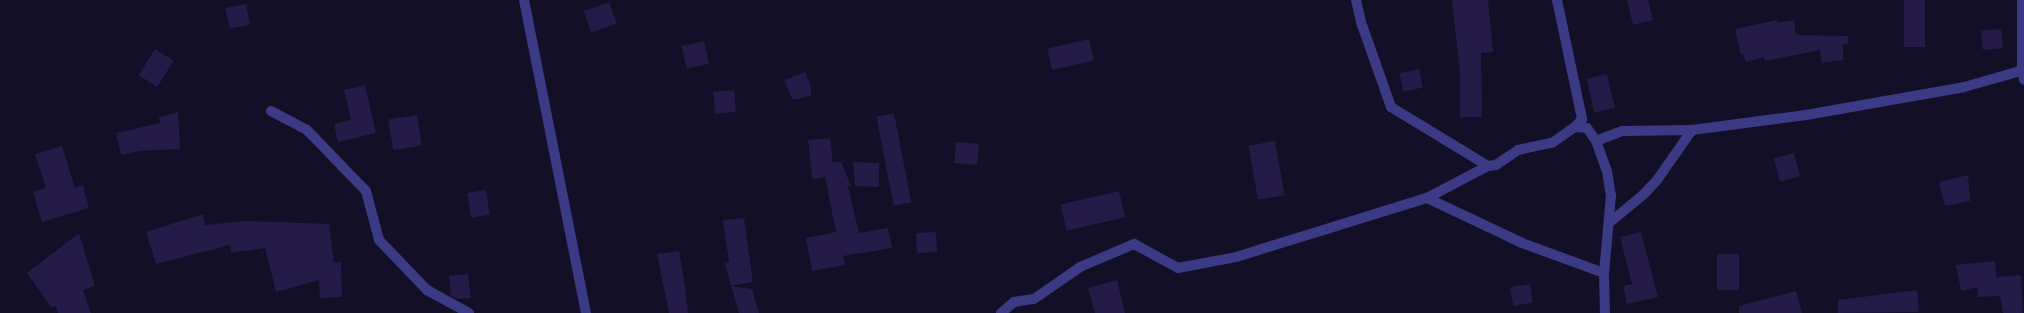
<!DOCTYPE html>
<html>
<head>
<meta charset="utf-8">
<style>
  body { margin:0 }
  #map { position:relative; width:2024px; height:313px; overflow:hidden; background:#130f26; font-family:Karla,sans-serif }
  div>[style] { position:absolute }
  .building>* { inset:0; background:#241b47; transform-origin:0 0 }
  .street>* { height:10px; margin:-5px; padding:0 5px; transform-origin:5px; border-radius:5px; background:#3d3a85 }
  span { translate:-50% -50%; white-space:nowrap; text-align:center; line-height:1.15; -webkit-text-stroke:3px #130f26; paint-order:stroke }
</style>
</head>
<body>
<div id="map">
  <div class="building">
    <div style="clip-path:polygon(1452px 0,1488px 0,1493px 52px,1481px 53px,1482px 117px,1460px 117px,1460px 74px)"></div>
    <div style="clip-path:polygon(1627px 0,1648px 0,1653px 20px,1633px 25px)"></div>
    <div style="left:1904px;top:0;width:21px;height:47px"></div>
    <div style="left:609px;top:2px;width:23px;height:27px;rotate:70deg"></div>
    <div style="left:246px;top:4px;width:21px;height:21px;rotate:79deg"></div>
    <div style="clip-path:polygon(1777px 20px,1777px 23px,1794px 20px,1796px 35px,1848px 36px,1848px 44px,1843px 45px,1843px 60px,1822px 63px,1820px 50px,1765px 61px,1764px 57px,1746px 62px,1743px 54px,1741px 55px,1735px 29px)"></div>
    <div style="left:2001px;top:29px;width:19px;height:20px;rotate:84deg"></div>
    <div style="left:1089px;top:39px;width:22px;height:43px;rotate:77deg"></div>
    <div style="left:704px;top:41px;width:23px;height:23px;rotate:77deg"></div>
    <div style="left:155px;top:49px;width:22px;height:31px;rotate:32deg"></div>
    <div style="left:1419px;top:69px;width:19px;height:20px;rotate:78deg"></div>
    <div style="clip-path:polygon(805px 72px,811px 87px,811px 95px,800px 99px,792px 99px,784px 80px)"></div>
    <div style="left:1607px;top:74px;width:35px;height:21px;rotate:77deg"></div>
    <div style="clip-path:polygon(365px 85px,376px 133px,338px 142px,334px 124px,351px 120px,344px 90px)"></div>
    <div style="left:734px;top:90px;width:22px;height:21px;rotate:85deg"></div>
    <div style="clip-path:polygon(178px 112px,180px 149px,140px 151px,121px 155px,116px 133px,160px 123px,159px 117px)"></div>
    <div style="left:894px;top:113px;width:91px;height:18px;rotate:79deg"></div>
    <div style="left:417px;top:115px;width:31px;height:29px;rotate:81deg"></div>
    <div style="clip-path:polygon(830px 138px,833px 162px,841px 162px,851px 186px,848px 186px,859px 233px,888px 228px,892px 248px,843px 256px,845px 265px,812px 271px,806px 238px,836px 232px,825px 177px,812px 179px,808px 140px)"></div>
    <div style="left:1275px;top:141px;width:55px;height:27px;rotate:80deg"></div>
    <div style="left:956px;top:142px;width:23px;height:21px;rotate:5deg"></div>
    <div style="clip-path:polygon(62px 146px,75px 188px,83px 185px,89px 208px,42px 222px,33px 192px,46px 188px,35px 154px)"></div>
    <div style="left:1794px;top:153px;width:24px;height:21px;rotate:75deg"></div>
    <div style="clip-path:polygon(853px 162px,879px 163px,879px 187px,855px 186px)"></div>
    <div style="clip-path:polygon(1968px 175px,1970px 201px,1945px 206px,1939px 182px)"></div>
    <div style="left:486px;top:190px;width:25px;height:19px;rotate:81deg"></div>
    <div style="left:1119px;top:191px;width:27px;height:60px;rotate:77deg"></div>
    <div style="clip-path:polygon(203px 214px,205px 225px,245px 221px,329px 224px,334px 262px,341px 262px,342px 297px,320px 298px,319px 280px,276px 292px,265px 248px,231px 253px,230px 245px,156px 264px,146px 232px)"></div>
    <div style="clip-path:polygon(744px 218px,753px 282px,731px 286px,725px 263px,729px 262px,723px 220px)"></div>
    <div style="left:936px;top:232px;width:20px;height:20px;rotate:87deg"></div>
    <div style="clip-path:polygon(1641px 232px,1658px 297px,1627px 304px,1623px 286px,1632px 284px,1620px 237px)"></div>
    <div style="clip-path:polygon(79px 233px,95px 286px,83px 290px,91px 313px,58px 313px,56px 306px,51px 307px,27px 273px)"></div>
    <div style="clip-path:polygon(679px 251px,685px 286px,688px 313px,669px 313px,657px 254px)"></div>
    <div style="left:1717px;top:254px;width:22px;height:36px"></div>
    <div style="clip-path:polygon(1995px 261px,1996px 277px,2021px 275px,2023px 313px,2003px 313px,2000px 296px,1978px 297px,1977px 287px,1961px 291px,1956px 265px)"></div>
    <div style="clip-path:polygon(468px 274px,471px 298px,457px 299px,451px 296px,449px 276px)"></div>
    <div style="clip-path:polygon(1117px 280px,1125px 313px,1095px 313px,1088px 288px)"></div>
    <div style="left:1530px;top:284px;width:19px;height:20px;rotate:81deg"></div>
    <div style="clip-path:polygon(731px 286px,752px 289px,759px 313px,739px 313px)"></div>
    <div style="clip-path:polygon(1917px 290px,1919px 312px,1838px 313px,1838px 300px)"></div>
    <div style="clip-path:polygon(1796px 291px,1802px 313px,1739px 313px,1739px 306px)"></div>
  </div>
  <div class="street">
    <div style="left:524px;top:0;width:319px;rotate:78.8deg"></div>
    <div style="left:1356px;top:0;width:26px;rotate:77deg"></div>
    <div style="left:1362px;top:25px;width:87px;rotate:70.5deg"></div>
    <div style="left:1391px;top:107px;width:114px;rotate:31.3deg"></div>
    <div style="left:1557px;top:0;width:122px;rotate:78.1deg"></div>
    <div style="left:1582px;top:119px;width:11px;rotate:131deg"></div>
    <div style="left:1575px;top:127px;width:12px;rotate:5deg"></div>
    <div style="left:1587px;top:128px;width:16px;rotate:55deg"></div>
    <div style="left:1596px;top:141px;width:32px;rotate:70deg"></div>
    <div style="left:1607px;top:171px;width:24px;rotate:81deg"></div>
    <div style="left:1611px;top:195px;width:78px;rotate:95.1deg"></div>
    <div style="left:1604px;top:273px;width:40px;rotate:88.6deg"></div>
    <div style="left:2022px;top:0;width:71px;rotate:90deg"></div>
    <div style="left:2022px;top:71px;width:9px;rotate:77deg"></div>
    <div style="left:271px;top:111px;width:41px;rotate:27.8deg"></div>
    <div style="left:307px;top:130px;width:85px;rotate:46deg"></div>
    <div style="left:366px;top:191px;width:51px;rotate:75.1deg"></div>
    <div style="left:379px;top:240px;width:69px;rotate:46.2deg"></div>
    <div style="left:427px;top:290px;width:48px;rotate:28.7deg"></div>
    <div style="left:1596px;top:141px;width:28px;rotate:-21deg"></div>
    <div style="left:1622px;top:131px;width:70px;rotate:-0.8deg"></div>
    <div style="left:1692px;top:130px;width:115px;rotate:-7.5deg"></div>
    <div style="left:1806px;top:115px;width:160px;rotate:-10deg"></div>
    <div style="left:1964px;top:87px;width:62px;rotate:-15.8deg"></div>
    <div style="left:1427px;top:198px;width:105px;rotate:25.3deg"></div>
    <div style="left:1522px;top:243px;width:87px;rotate:20.1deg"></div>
    <div style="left:1609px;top:223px;width:45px;rotate:-39.6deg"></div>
    <div style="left:1644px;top:194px;width:19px;rotate:-47deg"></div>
    <div style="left:1657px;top:180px;width:61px;rotate:-55deg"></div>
    <div style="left:1001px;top:313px;width:17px;rotate:-40deg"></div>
    <div style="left:1014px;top:302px;width:20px;rotate:-9deg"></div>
    <div style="left:1034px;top:299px;width:56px;rotate:-34.8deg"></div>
    <div style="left:1080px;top:267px;width:59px;rotate:-23.1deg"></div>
    <div style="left:1134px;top:244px;width:50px;rotate:28.6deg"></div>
    <div style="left:1178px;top:268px;width:59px;rotate:-10.7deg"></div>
    <div style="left:1236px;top:257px;width:200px;rotate:-17.2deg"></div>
    <div style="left:1427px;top:198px;width:69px;rotate:-27.7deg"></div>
    <div style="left:1488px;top:166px;width:8px;rotate:-7deg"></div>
    <div style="left:1496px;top:165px;width:27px;rotate:-34deg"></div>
    <div style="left:1518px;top:150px;width:35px;rotate:-12deg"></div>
    <div style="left:1552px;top:143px;width:28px;rotate:-35deg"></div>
  </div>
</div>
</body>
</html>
